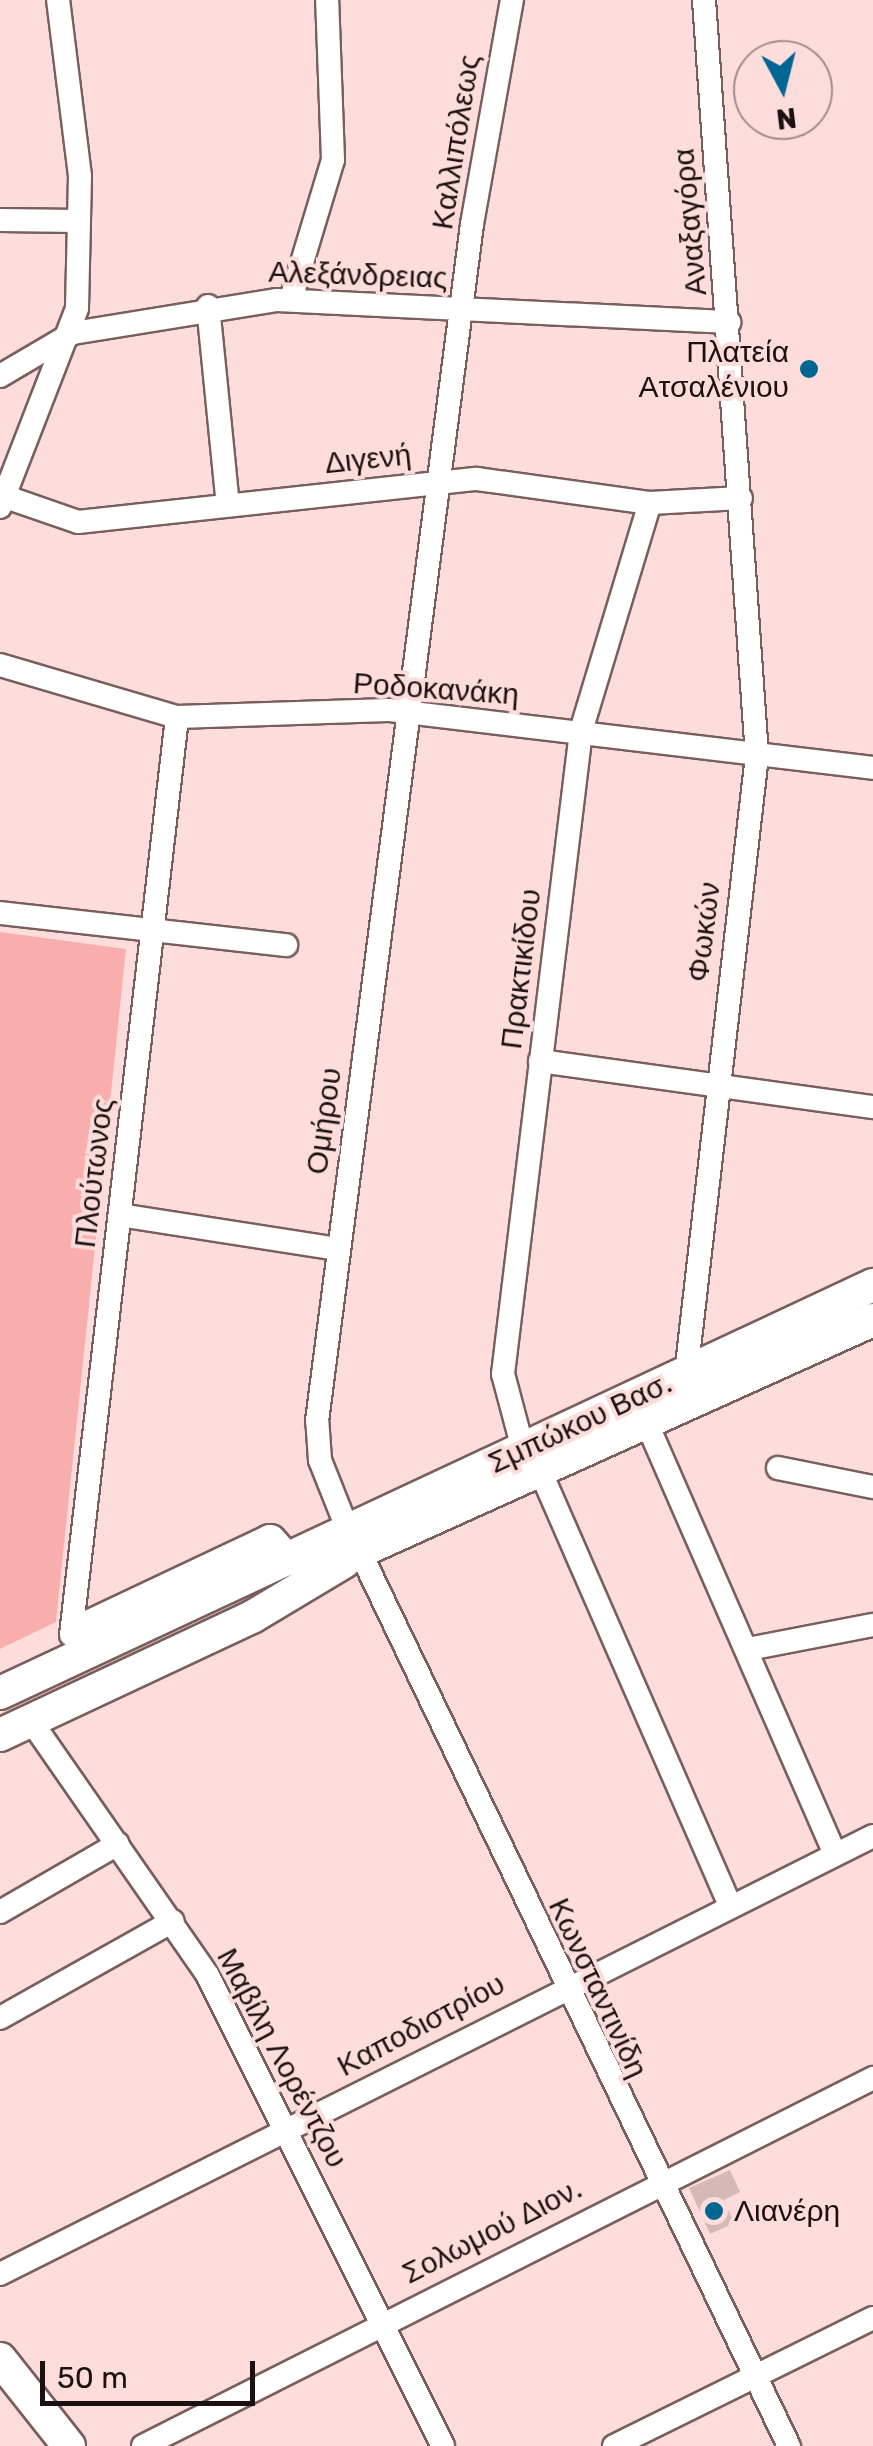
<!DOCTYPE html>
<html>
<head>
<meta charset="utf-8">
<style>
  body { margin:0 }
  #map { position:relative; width:873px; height:2446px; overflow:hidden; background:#fddddc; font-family:Rubik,sans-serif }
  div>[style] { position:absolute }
  .green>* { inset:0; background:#f8aeac }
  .building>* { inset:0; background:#d6b9b7 }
  .roads { filter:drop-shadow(2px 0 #785e5d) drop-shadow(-2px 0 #785e5d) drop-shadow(0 2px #785e5d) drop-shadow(0 -2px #785e5d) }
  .street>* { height:22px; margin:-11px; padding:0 11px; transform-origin:11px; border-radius:11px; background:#fff }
  .secondary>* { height:32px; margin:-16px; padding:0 16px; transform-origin:16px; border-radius:16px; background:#fff }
  .dots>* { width:28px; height:28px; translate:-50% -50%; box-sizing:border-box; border:5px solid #fddddc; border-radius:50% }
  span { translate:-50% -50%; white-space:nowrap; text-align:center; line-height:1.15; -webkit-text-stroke:8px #fddddc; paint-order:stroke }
  .street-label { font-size:30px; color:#1c1111 }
  .poi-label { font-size:30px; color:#1c1111 }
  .right { translate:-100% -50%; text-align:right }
  .left { translate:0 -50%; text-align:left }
  .north { position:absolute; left:733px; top:40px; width:100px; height:100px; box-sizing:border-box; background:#fddddc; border:2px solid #a38b8b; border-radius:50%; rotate:173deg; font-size:28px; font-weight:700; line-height:40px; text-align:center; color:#1c1111 }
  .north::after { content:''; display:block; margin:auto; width:35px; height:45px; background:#026695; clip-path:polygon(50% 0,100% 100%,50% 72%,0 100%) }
  .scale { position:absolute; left:40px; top:2361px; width:215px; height:45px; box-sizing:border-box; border:5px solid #1c1111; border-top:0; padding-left:12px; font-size:30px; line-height:35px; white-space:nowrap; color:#1c1111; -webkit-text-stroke:8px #fddddc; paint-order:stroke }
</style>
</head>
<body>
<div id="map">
  <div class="green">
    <div style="clip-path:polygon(0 932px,126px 949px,56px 1622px,0 1649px)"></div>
  </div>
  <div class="building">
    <div style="clip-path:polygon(730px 2170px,740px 2192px,724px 2200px,734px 2223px,710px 2234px,689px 2188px)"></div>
  </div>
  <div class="roads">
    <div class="street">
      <div style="left:0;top:220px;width:79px;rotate:0.7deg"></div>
      <div style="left:291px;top:299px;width:145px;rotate:-73.2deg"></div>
      <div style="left:333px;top:160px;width:160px;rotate:-92.1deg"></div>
      <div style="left:208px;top:306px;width:200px;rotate:84.3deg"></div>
      <div style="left:0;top:376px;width:85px;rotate:-30.5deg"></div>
      <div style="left:73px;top:333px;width:207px;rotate:-9.2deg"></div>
      <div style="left:277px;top:300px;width:453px;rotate:2.8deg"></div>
      <div style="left:6px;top:497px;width:76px;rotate:19.1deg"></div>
      <div style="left:78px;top:522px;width:401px;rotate:-6.2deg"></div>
      <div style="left:477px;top:479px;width:175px;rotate:7.9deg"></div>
      <div style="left:650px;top:503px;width:91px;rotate:-3.1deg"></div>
      <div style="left:0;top:507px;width:213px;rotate:-68.8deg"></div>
      <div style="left:77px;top:308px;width:132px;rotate:-88.7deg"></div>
      <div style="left:80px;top:176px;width:177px;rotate:-97.1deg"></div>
      <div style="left:0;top:665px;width:184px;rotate:16.4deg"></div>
      <div style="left:177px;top:717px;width:211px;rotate:-1.9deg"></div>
      <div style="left:388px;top:710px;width:488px;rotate:6.8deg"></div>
      <div style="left:0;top:913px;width:288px;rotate:6.4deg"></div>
      <div style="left:540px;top:1061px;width:336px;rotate:7.9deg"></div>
      <div style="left:120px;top:1215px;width:220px;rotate:8.9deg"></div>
      <div style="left:686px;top:1374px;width:622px;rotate:-83.45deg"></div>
      <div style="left:757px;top:756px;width:758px;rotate:-94.01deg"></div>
      <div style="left:648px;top:1426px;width:467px;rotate:66.4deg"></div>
      <div style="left:523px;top:1449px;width:78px;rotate:-104.9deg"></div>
      <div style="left:503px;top:1374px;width:648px;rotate:-83.08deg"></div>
      <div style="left:581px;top:731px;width:238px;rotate:-73.2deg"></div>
      <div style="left:778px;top:1468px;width:97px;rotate:11.3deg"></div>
      <div style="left:542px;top:1475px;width:470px;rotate:66.4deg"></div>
      <div style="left:349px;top:1533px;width:79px;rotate:-111.7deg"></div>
      <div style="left:320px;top:1460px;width:39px;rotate:-94deg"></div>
      <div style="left:317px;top:1421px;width:1207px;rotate:-82.62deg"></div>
      <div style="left:472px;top:224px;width:228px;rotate:-79.9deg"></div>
      <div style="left:360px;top:1552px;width:992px;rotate:64.37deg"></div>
      <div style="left:71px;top:1635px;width:924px;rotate:-83.41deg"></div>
      <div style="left:748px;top:1649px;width:127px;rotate:-10.9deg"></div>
      <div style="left:31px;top:1721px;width:310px;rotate:55.2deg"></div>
      <div style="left:208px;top:1976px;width:525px;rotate:63.43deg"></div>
      <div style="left:0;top:1912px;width:136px;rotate:-30deg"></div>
      <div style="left:0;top:2018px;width:198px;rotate:-29.3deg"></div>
      <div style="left:0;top:2274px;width:977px;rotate:-26.64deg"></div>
      <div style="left:143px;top:2446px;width:818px;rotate:-26.75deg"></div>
      <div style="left:614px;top:2446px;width:289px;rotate:-26.3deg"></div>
    </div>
    <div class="secondary">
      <div style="left:321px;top:1569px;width:606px;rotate:-24.28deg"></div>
      <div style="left:82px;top:1630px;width:208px;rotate:-25.3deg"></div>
      <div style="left:270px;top:1541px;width:25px;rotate:48deg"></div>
      <div style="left:0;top:1693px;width:964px;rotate:-25.05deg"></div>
      <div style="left:0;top:1735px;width:278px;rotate:-25.1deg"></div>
      <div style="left:252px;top:1617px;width:107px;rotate:-30.9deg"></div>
      <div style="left:0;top:2359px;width:111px;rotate:51.6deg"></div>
    </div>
  </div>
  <div class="dots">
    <div style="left:809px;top:369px;background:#026695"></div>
    <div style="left:714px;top:2211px;background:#026695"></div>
  </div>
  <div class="street-label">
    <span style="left:456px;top:142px;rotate:-81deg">Καλλιπόλεως</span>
    <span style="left:690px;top:222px;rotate:-95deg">Αναξαγόρα</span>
    <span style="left:358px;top:275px;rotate:2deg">Αλεξάνδρειας</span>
    <span style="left:368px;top:459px;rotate:-6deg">Διγενή</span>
    <span style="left:436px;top:689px;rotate:4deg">Ροδοκανάκη</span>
    <span style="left:704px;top:932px;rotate:-83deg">Φωκών</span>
    <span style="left:521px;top:969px;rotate:-83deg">Πρακτικίδου</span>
    <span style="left:324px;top:1121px;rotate:-82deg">Ομήρου</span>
    <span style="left:94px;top:1173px;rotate:-83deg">Πλούτωνος</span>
    <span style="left:580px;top:1423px;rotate:-25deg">Σμπώκου Βασ.</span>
    <span style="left:598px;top:1988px;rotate:65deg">Κωνσταντινίδη</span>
    <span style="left:421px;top:2025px;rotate:-28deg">Καποδιστρίου</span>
    <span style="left:282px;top:2058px;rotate:62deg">Μαβίλη Λορέντζου</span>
    <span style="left:492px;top:2231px;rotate:-27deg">Σολωμού Διον.</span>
  </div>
  <div class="poi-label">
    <span class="right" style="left:789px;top:369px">Πλατεία<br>Ατσαλένιου</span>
    <span class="left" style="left:734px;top:2211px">Λιανέρη</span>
  </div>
  <div class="north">N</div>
  <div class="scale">50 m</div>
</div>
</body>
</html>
